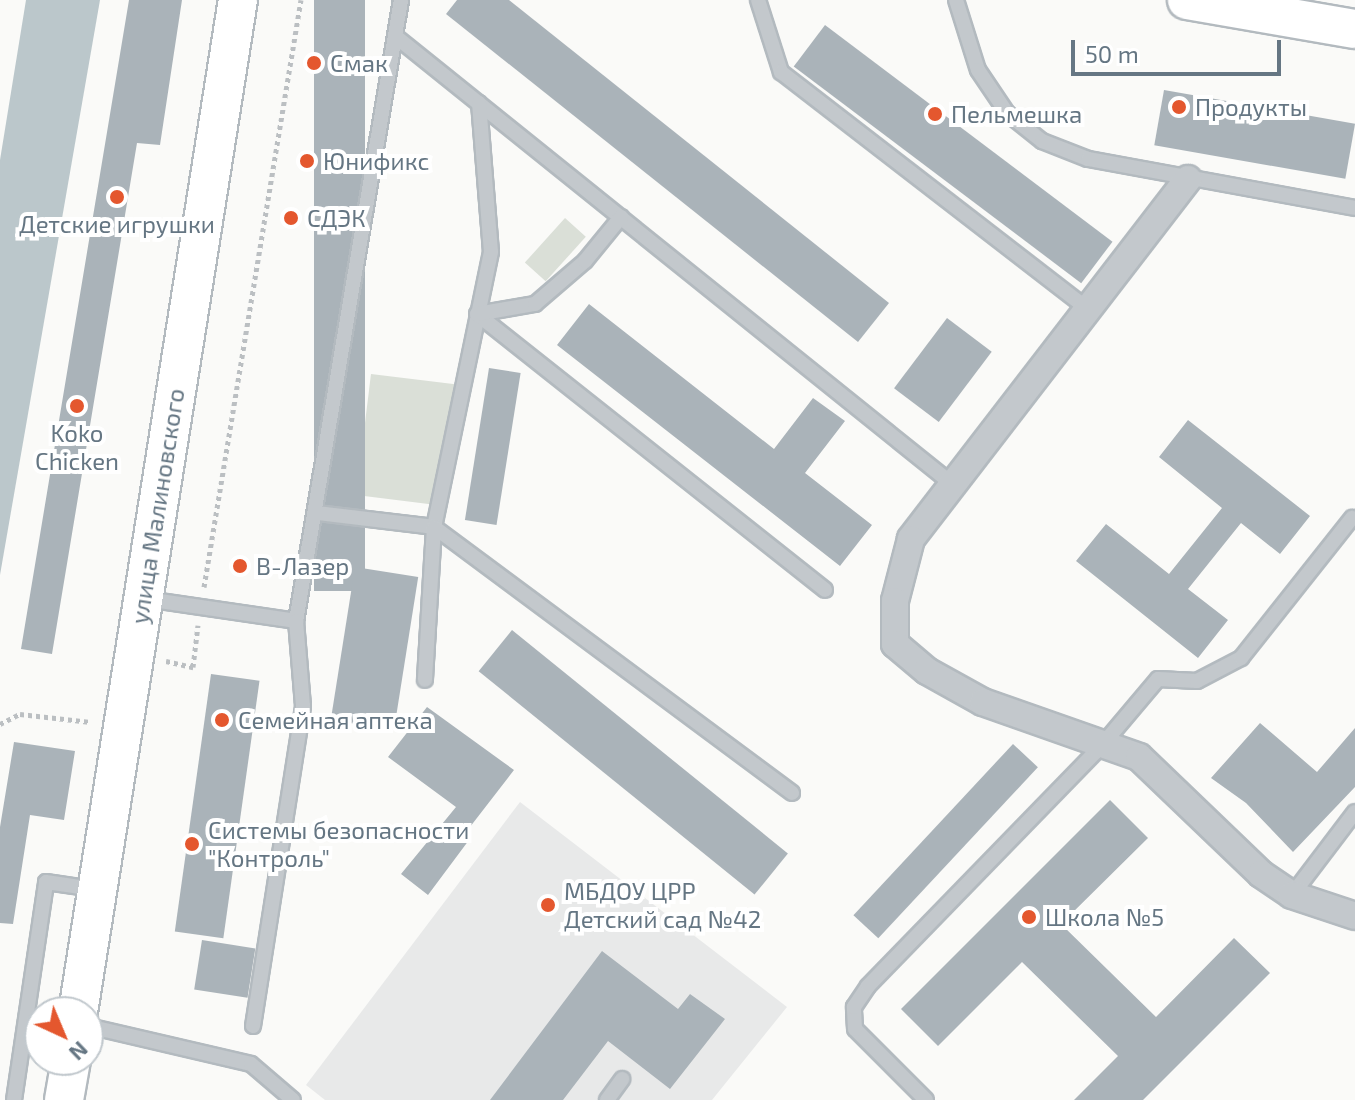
<!DOCTYPE html>
<html>
<head>
<meta charset="utf-8">
<style>
  body { margin:0 }
  #map { position:relative; width:1355px; height:1100px; overflow:hidden; background:#fafaf8; font-family:"Exo 2",sans-serif }
  div>[style] { position:absolute }
  .built>* { inset:0; background:#e8e9e9 }
  .green>* { inset:0; background:#dadfd7; transform-origin:0 0 }
  .water>* { inset:0; background:#bbc7cb }
  .building>* { inset:0; background:#aab3b9; transform-origin:0 0 }
  .path>* { height:5px; margin-top:-2.5px; transform-origin:0; background:repeating-linear-gradient(90deg,#bbbfc2 0 4px,transparent 0 8px) }
  .roads { filter:drop-shadow(2px 0 #b3babf) drop-shadow(-2px 0 #b3babf) drop-shadow(0 2px #b3babf) drop-shadow(0 -2px #b3babf) }
  .lane>* { height:14px; margin:-7px; padding:0 7px; transform-origin:7px; border-radius:7px; background:#c3c8cc }
  .street>* { height:26px; margin:-13px; padding:0 13px; transform-origin:13px; border-radius:13px; background:#c3c8cc }
  .secondary>* { height:38px; margin:-19px; padding:0 19px; transform-origin:19px; border-radius:19px; background:#fff }
  .dots>* { width:22px; height:22px; translate:-50% -50%; box-sizing:border-box; border:4px solid #fff; border-radius:50% }
  span { translate:-50% -50%; white-space:nowrap; text-align:center; line-height:1.15; -webkit-text-stroke:8px #fff; paint-order:stroke }
  .poi-label { font-size:24px; color:#657683 }
  .left { translate:0 -50%; text-align:left }
  .street-label { font-size:24px; color:#657683 }
  .north { position:absolute; left:24px; top:996px; width:80px; height:80px; box-sizing:border-box; background:#fff; border:2px solid #c1c8cd; border-radius:50%; rotate:136deg; font-size:22px; font-weight:700; line-height:32px; text-align:center; color:#657683 }
  .north::after { content:''; display:block; margin:auto; width:28px; height:36px; background:#e4572e; clip-path:polygon(50% 0,100% 100%,50% 72%,0 100%) }
  .scale { position:absolute; left:1071px; top:40px; width:210px; height:36px; box-sizing:border-box; border:4px solid #657683; border-top:0; padding-left:10px; font-size:24px; line-height:28px; white-space:nowrap; color:#657683; -webkit-text-stroke:6px #fff; paint-order:stroke }
</style>
</head>
<body>
<div id="map">
  <div class="built">
    <div style="clip-path:polygon(520px 802px,787px 1007px,712px 1100px,325px 1100px,306px 1085px)"></div>
  </div>
  <div class="green">
    <div style="left:565px;top:218px;width:28px;height:60px;rotate:42deg"></div>
    <div style="left:371px;top:374px;width:89px;height:122px;rotate:7deg"></div>
  </div>
  <div class="water">
    <div style="clip-path:polygon(26px 0,100px 0,0 575px,0 160px)"></div>
  </div>
  <div class="building">
    <div style="clip-path:polygon(129px 0,182px 0,160px 145px,137px 143px,52px 654px,21px 649px)"></div>
    <div style="left:314px;top:0;width:51px;height:591px"></div>
    <div style="clip-path:polygon(457px 0,509px 0,889px 303px,858px 342px,446px 14px)"></div>
    <div style="left:825px;top:25px;width:360px;height:52px;rotate:37deg"></div>
    <div style="left:1164px;top:90px;width:194px;height:56px;rotate:10deg"></div>
    <div style="clip-path:polygon(589px 304px,774px 449px,813px 398px,845px 421px,805px 473px,872px 525px,840px 566px,557px 345px)"></div>
    <div style="left:947px;top:318px;width:56px;height:88px;rotate:37deg"></div>
    <div style="left:489px;top:368px;width:32px;height:154px;rotate:9deg"></div>
    <div style="clip-path:polygon(1188px 420px,1310px 516px,1280px 554px,1241px 523px,1188px 589px,1228px 620px,1198px 658px,1076px 561px,1106px 524px,1169px 574px,1222px 508px,1159px 457px)"></div>
    <div style="left:355px;top:567px;width:64px;height:155px;rotate:9deg"></div>
    <div style="left:512px;top:630px;width:355px;height:53px;rotate:39deg"></div>
    <div style="left:211px;top:674px;width:49px;height:260px;rotate:8deg"></div>
    <div style="clip-path:polygon(427px 707px,514px 770px,463px 836px,469px 840px,428px 895px,401px 874px,456px 807px,388px 757px)"></div>
    <div style="clip-path:polygon(1260px 723px,1317px 772px,1355px 728px,1355px 787px,1293px 852px,1246px 803px,1211px 778px)"></div>
    <div style="clip-path:polygon(14px 742px,75px 751px,64px 820px,30px 815px,13px 924px,0 923px,0 827px)"></div>
    <div style="left:1013px;top:744px;width:34px;height:234px;rotate:43deg"></div>
    <div style="clip-path:polygon(1110px 800px,1148px 838px,1061px 924px,1156px 1017px,1234px 938px,1270px 973px,1143px 1100px,1074px 1100px,1118px 1056px,1022px 962px,938px 1046px,901px 1009px)"></div>
    <div style="left:202px;top:940px;width:54px;height:50px;rotate:9deg"></div>
    <div style="clip-path:polygon(602px 951px,678px 1009px,690px 994px,725px 1019px,670px 1089px,608px 1041px,563px 1100px,490px 1100px)"></div>
  </div>
  <div class="path">
    <div style="left:204px;top:587px;width:595px;rotate:-80.62deg"></div>
    <div style="left:166px;top:661px;width:28px;rotate:13deg"></div>
    <div style="left:193px;top:667px;width:42px;rotate:-83.2deg"></div>
    <div style="left:0;top:724px;width:22px;rotate:-27deg"></div>
    <div style="left:20px;top:714px;width:71px;rotate:6.4deg"></div>
  </div>
  <div class="roads">
    <div class="lane">
      <div style="left:758px;top:0;width:76px;rotate:72.3deg"></div>
      <div style="left:781px;top:72px;width:388px;rotate:37.7deg"></div>
      <div style="left:956px;top:0;width:73px;rotate:72.6deg"></div>
      <div style="left:978px;top:70px;width:52px;rotate:56deg"></div>
      <div style="left:1007px;top:113px;width:45px;rotate:38.7deg"></div>
      <div style="left:1042px;top:141px;width:49px;rotate:21.4deg"></div>
      <div style="left:1088px;top:159px;width:271px;rotate:10.4deg"></div>
      <div style="left:395px;top:36px;width:713px;rotate:38.8deg"></div>
      <div style="left:479px;top:103px;width:149px;rotate:85.4deg"></div>
      <div style="left:491px;top:252px;width:281px;rotate:101.7deg"></div>
      <div style="left:434px;top:527px;width:446px;rotate:36.6deg"></div>
      <div style="left:477px;top:314px;width:444px;rotate:38.4deg"></div>
      <div style="left:477px;top:314px;width:59px;rotate:-9.8deg"></div>
      <div style="left:535px;top:304px;width:66px;rotate:-40.7deg"></div>
      <div style="left:585px;top:261px;width:57px;rotate:-50.7deg"></div>
      <div style="left:317px;top:513px;width:118px;rotate:6.8deg"></div>
      <div style="left:434px;top:527px;width:153px;rotate:93.4deg"></div>
      <div style="left:146px;top:599px;width:152px;rotate:8.3deg"></div>
      <div style="left:296px;top:621px;width:630px;rotate:-80.4deg"></div>
      <div style="left:1292px;top:895px;width:104px;rotate:-52.8deg"></div>
      <div style="left:88px;top:1026px;width:167px;rotate:13.1deg"></div>
      <div style="left:251px;top:1064px;width:55px;rotate:40.6deg"></div>
      <div style="left:253px;top:1026px;width:324px;rotate:-81.1deg"></div>
      <div style="left:303px;top:706px;width:85px;rotate:-94.7deg"></div>
      <div style="left:14px;top:1100px;width:220px;rotate:-81.6deg"></div>
      <div style="left:46px;top:882px;width:49px;rotate:8.3deg"></div>
      <div style="left:607px;top:1100px;width:26px;rotate:-54deg"></div>
      <div style="left:926px;top:1100px;width:100px;rotate:-135deg"></div>
      <div style="left:855px;top:1029px;width:22px;rotate:-93deg"></div>
      <div style="left:854px;top:1007px;width:25px;rotate:-56deg"></div>
      <div style="left:868px;top:986px;width:337px;rotate:-45.8deg"></div>
      <div style="left:1103px;top:744px;width:85px;rotate:-49.8deg"></div>
      <div style="left:1158px;top:679px;width:39px;rotate:3deg"></div>
      <div style="left:1197px;top:681px;width:50px;rotate:-27.6deg"></div>
      <div style="left:1241px;top:658px;width:179px;rotate:-51.6deg"></div>
    </div>
    <div class="street">
      <div style="left:1188px;top:179px;width:454px;rotate:127.6deg"></div>
      <div style="left:911px;top:539px;width:64px;rotate:104.5deg"></div>
      <div style="left:895px;top:601px;width:43px;rotate:90deg"></div>
      <div style="left:895px;top:644px;width:42px;rotate:40.2deg"></div>
      <div style="left:927px;top:671px;width:64px;rotate:29deg"></div>
      <div style="left:983px;top:702px;width:165px;rotate:19.4deg"></div>
      <div style="left:1139px;top:757px;width:169px;rotate:43.8deg"></div>
      <div style="left:1261px;top:874px;width:37px;rotate:34deg"></div>
      <div style="left:1292px;top:895px;width:66px;rotate:18.4deg"></div>
    </div>
    <div class="secondary">
      <div style="left:1187px;top:0;width:170px;rotate:9.8deg"></div>
      <div style="left:78px;top:1012px;width:1025px;rotate:-81.02deg"></div>
      <div style="left:64px;top:1100px;width:41px;rotate:-80.1deg"></div>
    </div>
  </div>
  <div class="dots">
    <div style="left:314px;top:63px;background:#e4572e"></div>
    <div style="left:1179px;top:107px;background:#e4572e"></div>
    <div style="left:935px;top:114px;background:#e4572e"></div>
    <div style="left:307px;top:161px;background:#e4572e"></div>
    <div style="left:117px;top:197px;background:#e4572e"></div>
    <div style="left:291px;top:218px;background:#e4572e"></div>
    <div style="left:77px;top:406px;background:#e4572e"></div>
    <div style="left:240px;top:566px;background:#e4572e"></div>
    <div style="left:222px;top:720px;background:#e4572e"></div>
    <div style="left:192px;top:844px;background:#e4572e"></div>
    <div style="left:548px;top:905px;background:#e4572e"></div>
    <div style="left:1029px;top:917px;background:#e4572e"></div>
  </div>
  <div class="poi-label">
    <span class="left" style="left:330px;top:63px">Смак</span>
    <span class="left" style="left:1195px;top:107px">Продукты</span>
    <span class="left" style="left:951px;top:114px">Пельмешка</span>
    <span class="left" style="left:323px;top:161px">Юнификс</span>
    <span class="left" style="left:307px;top:218px">СДЭК</span>
    <span style="left:117px;top:224px">Детские игрушки</span>
    <span style="left:77px;top:447px">Koko<br>Chicken</span>
    <span class="left" style="left:256px;top:566px">В-Лазер</span>
    <span class="left" style="left:238px;top:720px">Семейная аптека</span>
    <span class="left" style="left:208px;top:844px">Системы безопасности<br>"Контроль"</span>
    <span class="left" style="left:564px;top:905px">МБДОУ ЦРР<br>Детский сад №42</span>
    <span class="left" style="left:1045px;top:917px">Школа №5</span>
  </div>
  <div class="street-label">
    <span style="left:157px;top:506px;rotate:-81deg">улица Малиновского</span>
  </div>
  <div class="north">N</div>
  <div class="scale">50 m</div>
</div>
</body>
</html>
